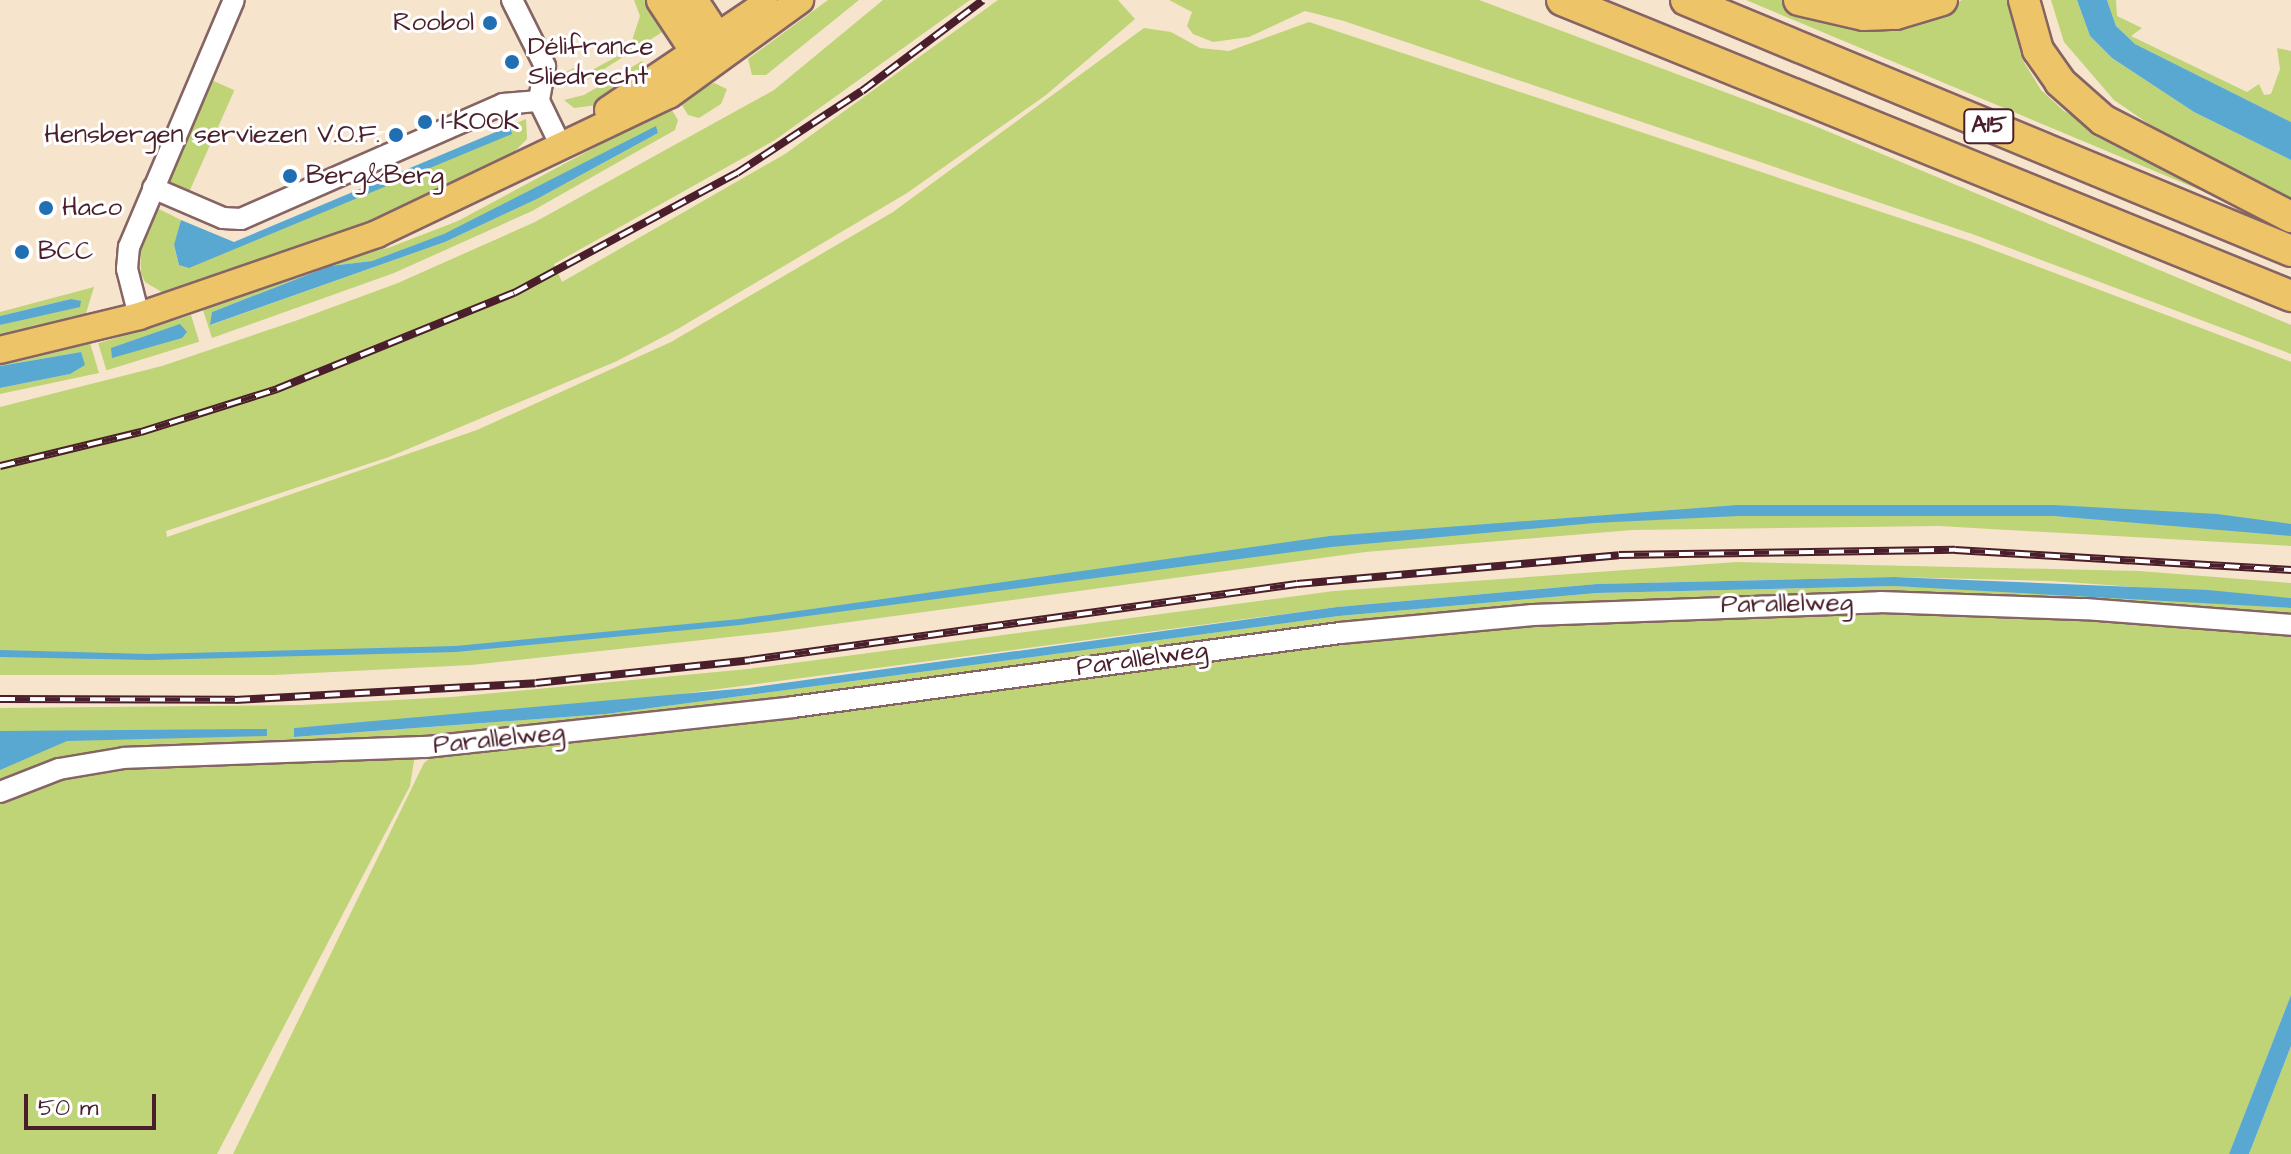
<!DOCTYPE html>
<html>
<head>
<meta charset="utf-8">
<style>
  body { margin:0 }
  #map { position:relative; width:2291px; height:1154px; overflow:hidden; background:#f6e4cd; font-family:"Architects Daughter",sans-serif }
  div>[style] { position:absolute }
  .green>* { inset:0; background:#bfd377; transform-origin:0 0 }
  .water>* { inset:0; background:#58a8d2 }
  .roads { filter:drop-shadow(2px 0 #866464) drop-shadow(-2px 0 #866464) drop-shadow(0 2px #866464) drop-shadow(0 -2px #866464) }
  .minor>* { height:20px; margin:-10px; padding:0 10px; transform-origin:10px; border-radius:10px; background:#fff }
  .major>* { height:26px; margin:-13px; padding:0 13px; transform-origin:13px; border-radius:13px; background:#eec469 }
  .highway>* { height:30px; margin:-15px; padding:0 15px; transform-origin:15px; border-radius:15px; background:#eec469 }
  .rail>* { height:8px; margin-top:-4px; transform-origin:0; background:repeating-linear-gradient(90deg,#fff 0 15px,#4a1f2b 0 30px); box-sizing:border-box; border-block:2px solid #4a1f2b }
  .dots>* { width:22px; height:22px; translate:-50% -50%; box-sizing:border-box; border:4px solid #fff; border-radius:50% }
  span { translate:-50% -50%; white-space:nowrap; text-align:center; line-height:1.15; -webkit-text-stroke:6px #fff; paint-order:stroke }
  .shield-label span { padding:2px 6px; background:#fff; border:2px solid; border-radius:6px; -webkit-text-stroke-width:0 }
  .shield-label { font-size:24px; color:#4a1f2b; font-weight:700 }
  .poi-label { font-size:26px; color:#4a1f2b }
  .right { translate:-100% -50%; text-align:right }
  .left { translate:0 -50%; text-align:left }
  .street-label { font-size:26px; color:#4a1f2b }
  .scale { position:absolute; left:24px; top:1094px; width:132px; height:36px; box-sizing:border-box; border:4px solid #4a1f2b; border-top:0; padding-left:10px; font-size:24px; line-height:28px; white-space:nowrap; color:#4a1f2b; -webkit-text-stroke:6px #fff; paint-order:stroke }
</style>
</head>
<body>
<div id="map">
  <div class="green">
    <div style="clip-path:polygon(634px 0,648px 0,667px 29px,579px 85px,564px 83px,560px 75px,574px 68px,579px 77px,629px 50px,640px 16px)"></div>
    <div style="clip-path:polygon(828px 0,859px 0,766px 75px,752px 75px,748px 59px)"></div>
    <div style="clip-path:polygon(883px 0,970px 0,775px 140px,554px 264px,562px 282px,785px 154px,998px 0,1118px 0,1135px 19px,1046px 95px,907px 193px,676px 330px,617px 361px,389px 457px,166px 531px,167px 537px,477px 430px,671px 342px,893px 212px,1144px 28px,1171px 32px,1200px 48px,1229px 51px,1309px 22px,1972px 242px,2291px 362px,2291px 546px,1939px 526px,1632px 530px,1365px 552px,776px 632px,471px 665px,273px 675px,0 675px,0 407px,162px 366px,295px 321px,398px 283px,535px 222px,774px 90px)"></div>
    <div style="clip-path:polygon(1169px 0,1479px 0,1810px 124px,2291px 325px,2291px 354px,1975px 235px,1344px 21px,1305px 11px,1249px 37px,1213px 42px,1193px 34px,1187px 26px,1192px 12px)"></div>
    <div style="clip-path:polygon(1746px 0,1783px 0,1844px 20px,1925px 19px,1962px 0,2007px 0,2022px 59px,2041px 90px,2064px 111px,2281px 224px)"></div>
    <div style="clip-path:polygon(2051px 0,2077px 0,2090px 36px,2112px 58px,2194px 112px,2291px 160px,2291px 202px,2181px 146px,2114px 100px,2064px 42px)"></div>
    <div style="clip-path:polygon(2107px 0,2116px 0,2117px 16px,2142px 28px,2131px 36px,2247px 92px,2259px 84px,2264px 95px,2271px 94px,2280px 69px,2277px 48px,2291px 51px,2291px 122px,2135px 44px,2116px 26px)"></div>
    <div style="clip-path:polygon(642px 61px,649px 72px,597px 105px,574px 108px,564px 100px,584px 95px)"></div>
    <div style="left:207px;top:78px;width:30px;height:110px;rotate:24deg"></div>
    <div style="clip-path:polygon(714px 83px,727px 89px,721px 104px,699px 118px,688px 115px,679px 100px)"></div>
    <div style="clip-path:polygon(evenodd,670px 107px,678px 120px,675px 130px,532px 211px,394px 273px,212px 338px,203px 310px,332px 259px,388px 248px,458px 221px,670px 107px,656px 127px,658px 133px,537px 199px,445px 242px,211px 325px,212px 312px,330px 266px,372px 261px,444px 235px,656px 127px)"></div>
    <div style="clip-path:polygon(526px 119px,527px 139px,507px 159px,345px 233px,165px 294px,145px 282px,141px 273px,140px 244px,155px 207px,181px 220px,174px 246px,179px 265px,513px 130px,510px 126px)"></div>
    <div style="clip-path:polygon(94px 287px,84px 320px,0 340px,0 325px,81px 304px,71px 299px,0 316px,0 312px)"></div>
    <div style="left:191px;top:315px;width:28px;height:97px;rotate:73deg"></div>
    <div style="clip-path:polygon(90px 343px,99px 373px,0 394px,0 388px,70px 374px,81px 352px,0 366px,0 360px)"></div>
    <div style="clip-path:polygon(1737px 562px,2139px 571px,2291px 583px,2291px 598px,2051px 581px,1894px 577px,1597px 584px,1337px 607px,605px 704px,295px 728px,295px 737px,606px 714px,1339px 616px,1597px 593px,1894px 586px,2051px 591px,2291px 608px,2291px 617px,1895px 594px,1737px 596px,1469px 611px,606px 722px,453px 736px,240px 743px,0 783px,0 708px,301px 705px,452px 697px,748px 669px,1334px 591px)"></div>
    <div style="clip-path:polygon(1870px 611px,2000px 612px,2291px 633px,2291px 995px,2229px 1154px,233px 1154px,424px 763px,435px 754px,693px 728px,1248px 652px,1531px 623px)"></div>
    <div style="clip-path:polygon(415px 755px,410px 786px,217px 1154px,0 1154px,0 804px,68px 776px,131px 766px)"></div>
    <div style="clip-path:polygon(2291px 1046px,2291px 1154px,2249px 1154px,2251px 1149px)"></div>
  </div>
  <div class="water">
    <div style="clip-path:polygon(2077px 0,2107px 0,2116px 26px,2135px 44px,2291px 122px,2291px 160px,2194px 112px,2112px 58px,2090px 36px)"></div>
    <div style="clip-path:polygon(510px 126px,512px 134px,189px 268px,179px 265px,174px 245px,181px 220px,234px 242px)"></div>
    <div style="clip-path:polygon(656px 126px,658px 133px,537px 199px,445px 242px,210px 325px,212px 312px,330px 266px,372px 261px,444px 234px)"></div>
    <div style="clip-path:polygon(71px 299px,81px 301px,80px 307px,0 325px,0 316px)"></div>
    <div style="clip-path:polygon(180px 324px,187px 332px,182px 338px,112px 358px,111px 348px)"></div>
    <div style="clip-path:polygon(81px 352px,85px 365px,70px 374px,0 388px,0 366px)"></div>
    <div style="clip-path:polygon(1738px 505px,2054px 505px,2217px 514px,2291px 524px,2291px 536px,2054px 516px,1738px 516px,1594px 523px,1331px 547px,740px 625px,456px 652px,149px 660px,0 657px,0 650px,148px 654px,456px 646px,740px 619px,1330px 536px)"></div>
    <div style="clip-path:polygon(1894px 577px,2208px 590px,2291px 598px,2291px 608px,1894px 586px,1597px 593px,1339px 616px,606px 714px,294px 737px,294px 728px,748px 688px,1337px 607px,1597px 584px)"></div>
    <div style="clip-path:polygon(267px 729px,267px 736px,67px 741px,0 770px,0 731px)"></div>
    <div style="clip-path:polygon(2291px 995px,2291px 1046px,2249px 1154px,2229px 1154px)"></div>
  </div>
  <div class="roads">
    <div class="minor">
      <div style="left:512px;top:0;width:74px;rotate:63.4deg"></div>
      <div style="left:545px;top:66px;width:36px;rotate:100deg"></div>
      <div style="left:539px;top:101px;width:48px;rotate:64deg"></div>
      <div style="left:153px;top:188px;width:76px;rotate:23.2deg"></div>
      <div style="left:223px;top:218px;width:18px;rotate:3deg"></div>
      <div style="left:241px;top:219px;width:286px;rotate:-23.7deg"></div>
      <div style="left:503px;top:104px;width:36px;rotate:-5deg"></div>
      <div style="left:139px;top:316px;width:49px;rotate:-104.3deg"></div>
      <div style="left:127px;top:269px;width:22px;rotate:-85deg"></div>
      <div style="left:129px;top:247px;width:268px;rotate:-67deg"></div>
      <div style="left:0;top:792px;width:63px;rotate:-21.3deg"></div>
      <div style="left:59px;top:769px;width:66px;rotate:-9.6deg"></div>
      <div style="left:124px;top:758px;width:302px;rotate:-2.1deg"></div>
      <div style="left:426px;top:747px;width:369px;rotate:-6.2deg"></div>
      <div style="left:793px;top:707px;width:552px;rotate:-7.7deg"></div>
      <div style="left:1340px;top:633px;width:194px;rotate:-5.3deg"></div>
      <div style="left:1533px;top:615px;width:347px;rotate:-2.1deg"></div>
      <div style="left:1880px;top:602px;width:205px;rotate:2deg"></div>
      <div style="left:2085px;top:609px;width:207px;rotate:4.4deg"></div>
    </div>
    <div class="major">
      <div style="left:608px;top:110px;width:189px;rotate:-34deg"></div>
      <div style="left:0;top:350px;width:143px;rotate:-13.7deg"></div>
      <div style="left:139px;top:316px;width:252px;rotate:-19deg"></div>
      <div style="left:377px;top:234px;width:323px;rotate:-25.5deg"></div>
      <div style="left:669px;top:95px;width:162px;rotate:-35.9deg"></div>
    </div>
    <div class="highway">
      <div style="left:662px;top:0;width:60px;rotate:56.6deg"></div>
      <div style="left:692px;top:0;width:45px;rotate:56.7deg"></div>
      <div style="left:1562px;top:0;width:787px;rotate:22.1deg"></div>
      <div style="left:1686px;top:0;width:655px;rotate:22.53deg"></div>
      <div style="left:1799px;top:0;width:67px;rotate:13deg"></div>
      <div style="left:1864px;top:15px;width:32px;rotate:-2deg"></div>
      <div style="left:1896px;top:14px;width:48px;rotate:-16.9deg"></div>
      <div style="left:2024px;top:0;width:52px;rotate:74.4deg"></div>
      <div style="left:2038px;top:50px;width:39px;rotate:55deg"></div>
      <div style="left:2060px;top:82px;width:57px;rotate:41.5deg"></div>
      <div style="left:2103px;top:120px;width:212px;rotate:27.3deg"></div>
    </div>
  </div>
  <div class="rail">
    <div style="left:0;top:466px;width:145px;rotate:-13.6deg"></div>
    <div style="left:141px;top:432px;width:143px;rotate:-17.5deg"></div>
    <div style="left:277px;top:389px;width:256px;rotate:-22.1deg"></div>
    <div style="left:514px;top:293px;width:253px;rotate:-28.3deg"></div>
    <div style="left:737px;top:173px;width:149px;rotate:-33.3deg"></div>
    <div style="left:862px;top:91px;width:151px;rotate:-36.9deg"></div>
    <div style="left:0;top:699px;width:235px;rotate:0.2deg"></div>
    <div style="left:235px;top:700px;width:301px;rotate:-3.2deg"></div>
    <div style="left:536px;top:683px;width:215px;rotate:-6.1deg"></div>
    <div style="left:750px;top:660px;width:552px;rotate:-7.91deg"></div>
    <div style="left:1297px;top:584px;width:323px;rotate:-5.1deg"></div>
    <div style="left:1619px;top:555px;width:336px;rotate:-0.9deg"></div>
    <div style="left:1955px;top:550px;width:337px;rotate:3.4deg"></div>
  </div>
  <div class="dots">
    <div style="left:490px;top:23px;background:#1f6fb2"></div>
    <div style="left:512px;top:62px;background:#1f6fb2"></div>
    <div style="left:425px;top:122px;background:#1f6fb2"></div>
    <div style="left:396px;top:135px;background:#1f6fb2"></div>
    <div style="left:290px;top:176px;background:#1f6fb2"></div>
    <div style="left:46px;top:208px;background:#1f6fb2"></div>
    <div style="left:22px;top:252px;background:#1f6fb2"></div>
  </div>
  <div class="shield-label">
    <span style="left:1989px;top:126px">A15</span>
  </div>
  <div class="poi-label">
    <span class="right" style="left:474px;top:23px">Roobol</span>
    <span class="left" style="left:528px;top:62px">Délifrance<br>Sliedrecht</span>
    <span class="left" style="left:441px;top:122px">I-KOOK</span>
    <span class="right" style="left:380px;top:135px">Hensbergen serviezen V.O.F.</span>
    <span class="left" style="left:306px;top:176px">Berg&amp;Berg</span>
    <span class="left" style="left:62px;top:208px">Haco</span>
    <span class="left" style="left:38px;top:252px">BCC</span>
  </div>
  <div class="street-label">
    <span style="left:1787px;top:604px;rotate:-1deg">Parallelweg</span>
    <span style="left:1142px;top:659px;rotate:-8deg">Parallelweg</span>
    <span style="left:499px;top:739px;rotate:-6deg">Parallelweg</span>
  </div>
  <div class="scale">50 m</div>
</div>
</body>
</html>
